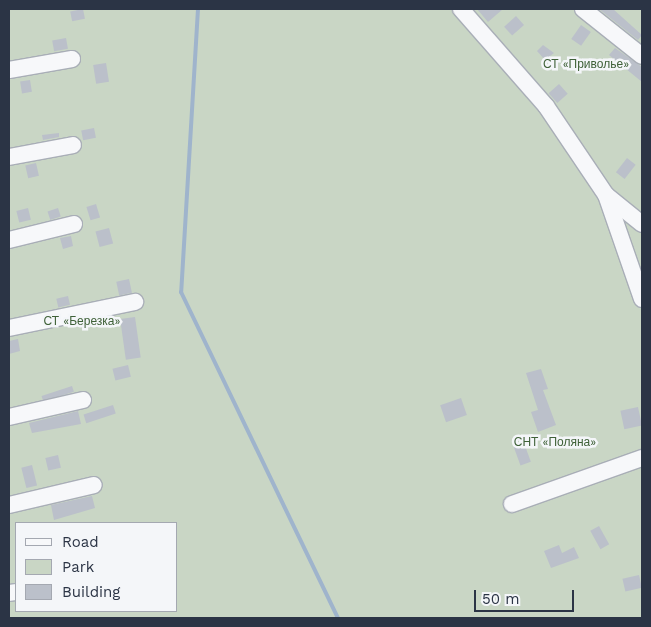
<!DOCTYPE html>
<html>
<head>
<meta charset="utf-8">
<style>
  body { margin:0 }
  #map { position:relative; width:651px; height:627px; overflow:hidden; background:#e4e7ec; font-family:"Work Sans",sans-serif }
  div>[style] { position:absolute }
  .green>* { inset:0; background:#c9d6c5 }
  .stream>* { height:4px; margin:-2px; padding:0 2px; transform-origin:2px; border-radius:2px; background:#9fb4cc }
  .building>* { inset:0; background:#bbc0ca; transform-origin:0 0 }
  .roads { filter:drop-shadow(1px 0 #a9aeb7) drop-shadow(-1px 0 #a9aeb7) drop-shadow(0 1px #a9aeb7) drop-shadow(0 -1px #a9aeb7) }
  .minor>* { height:16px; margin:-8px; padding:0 8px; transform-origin:8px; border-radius:8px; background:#f7f8fa }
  span { translate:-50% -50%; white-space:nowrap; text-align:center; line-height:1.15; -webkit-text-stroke:5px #f4f6f9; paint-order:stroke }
  .park-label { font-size:12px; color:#3f6138 }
  .frame { position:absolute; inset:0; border:10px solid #2b3445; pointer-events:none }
  .legend { position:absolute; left:15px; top:522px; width:162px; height:90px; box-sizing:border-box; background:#f4f6f9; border:1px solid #a4a8b1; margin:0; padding:6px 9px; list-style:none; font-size:15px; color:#2b3445 }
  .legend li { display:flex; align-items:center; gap:10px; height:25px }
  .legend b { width:25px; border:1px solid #a4a8b1 }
  .scale { position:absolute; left:474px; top:590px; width:100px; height:22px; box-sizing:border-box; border:2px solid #2b3445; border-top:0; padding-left:6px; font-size:15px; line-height:18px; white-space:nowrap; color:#2b3445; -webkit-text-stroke:4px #f4f6f9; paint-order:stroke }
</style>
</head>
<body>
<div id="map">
  <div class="green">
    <div style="clip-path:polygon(evenodd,9px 9px,642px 9px,642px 618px,9px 618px,9px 9px,16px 523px,176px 523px,176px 611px,16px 611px,16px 523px)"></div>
  </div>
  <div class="stream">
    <div style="left:198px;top:9px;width:284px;rotate:93.4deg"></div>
    <div style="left:181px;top:292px;width:362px;rotate:64.3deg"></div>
  </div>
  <div class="building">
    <div style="left:83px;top:9px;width:10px;height:13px;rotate:79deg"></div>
    <div style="clip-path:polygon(477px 9px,503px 9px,488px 22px)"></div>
    <div style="clip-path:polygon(599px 9px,613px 9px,642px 35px,638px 40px)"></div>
    <div style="left:516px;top:16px;width:12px;height:16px;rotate:48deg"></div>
    <div style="left:581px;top:25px;width:12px;height:17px;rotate:35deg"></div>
    <div style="left:66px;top:38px;width:11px;height:14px;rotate:80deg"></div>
    <div style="clip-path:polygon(543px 45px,554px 53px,545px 60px,537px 51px)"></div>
    <div style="clip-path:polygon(615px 48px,642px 67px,642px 82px,609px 55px)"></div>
    <div style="left:106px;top:63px;width:19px;height:13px;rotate:81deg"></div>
    <div style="left:30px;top:80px;width:12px;height:10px;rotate:81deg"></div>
    <div style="left:559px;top:84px;width:13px;height:14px;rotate:48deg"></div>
    <div style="left:94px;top:128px;width:10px;height:13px;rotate:79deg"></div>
    <div style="clip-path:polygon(59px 133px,59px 137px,43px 140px,42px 135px)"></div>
    <div style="left:627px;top:158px;width:11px;height:18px;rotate:38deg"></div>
    <div style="left:36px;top:163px;width:13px;height:11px;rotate:77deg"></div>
    <div style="left:96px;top:204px;width:14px;height:10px;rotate:73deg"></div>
    <div style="left:28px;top:208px;width:12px;height:12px;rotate:76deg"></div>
    <div style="left:58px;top:208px;width:9px;height:11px;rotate:72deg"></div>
    <div style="left:109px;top:228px;width:16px;height:14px;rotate:75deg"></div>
    <div style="clip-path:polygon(71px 236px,73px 246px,63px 249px,60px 238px)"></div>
    <div style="left:129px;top:279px;width:14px;height:13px;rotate:78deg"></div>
    <div style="left:68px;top:296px;width:9px;height:12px;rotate:77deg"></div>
    <div style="left:135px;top:317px;width:41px;height:15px;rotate:82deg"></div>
    <div style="clip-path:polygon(18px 339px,20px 351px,9px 354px,9px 341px)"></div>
    <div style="left:128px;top:365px;width:12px;height:16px;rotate:76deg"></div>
    <div style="clip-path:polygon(541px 369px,548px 389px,543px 390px,556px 425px,538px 432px,531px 412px,538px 410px,526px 373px)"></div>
    <div style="left:72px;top:386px;width:6px;height:32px;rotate:72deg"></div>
    <div style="left:461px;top:398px;width:18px;height:22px;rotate:71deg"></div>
    <div style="left:113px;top:405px;width:9px;height:31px;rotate:72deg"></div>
    <div style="left:638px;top:407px;width:19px;height:18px;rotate:78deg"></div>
    <div style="clip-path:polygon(78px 411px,81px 424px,32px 433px,29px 423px)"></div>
    <div style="left:524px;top:443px;width:20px;height:11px;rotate:70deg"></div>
    <div style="left:58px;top:455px;width:13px;height:13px;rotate:77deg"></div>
    <div style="left:32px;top:465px;width:21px;height:11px;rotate:76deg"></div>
    <div style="clip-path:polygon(92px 496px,95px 508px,54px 520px,51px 505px)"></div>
    <div style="left:599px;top:526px;width:21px;height:10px;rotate:61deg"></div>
    <div style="clip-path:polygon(559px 545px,562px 553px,574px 547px,579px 558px,551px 568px,544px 551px)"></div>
    <div style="left:639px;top:575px;width:13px;height:17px;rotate:77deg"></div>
  </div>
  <div class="roads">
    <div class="minor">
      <div style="left:461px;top:9px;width:129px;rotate:48.8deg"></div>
      <div style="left:546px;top:106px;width:107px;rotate:56deg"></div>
      <div style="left:606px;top:195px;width:110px;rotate:70.9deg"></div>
      <div style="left:583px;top:9px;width:75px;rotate:38.5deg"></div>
      <div style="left:9px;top:70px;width:64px;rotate:-9.9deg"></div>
      <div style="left:9px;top:157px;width:65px;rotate:-10.6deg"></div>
      <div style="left:606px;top:195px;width:46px;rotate:38.9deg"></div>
      <div style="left:9px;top:240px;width:67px;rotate:-13.8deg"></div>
      <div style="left:9px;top:328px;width:129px;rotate:-11.7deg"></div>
      <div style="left:9px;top:417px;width:76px;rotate:-12.9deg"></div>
      <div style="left:512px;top:504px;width:138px;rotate:-19.5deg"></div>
      <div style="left:9px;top:505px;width:87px;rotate:-13.2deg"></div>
      <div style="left:9px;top:593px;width:7px;rotate:-8deg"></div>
    </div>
  </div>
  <div class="park-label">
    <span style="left:586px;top:65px">СТ «Приволье»</span>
    <span style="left:82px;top:322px">СТ «Березка»</span>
    <span style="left:555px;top:443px">СНТ «Поляна»</span>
  </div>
  <div class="frame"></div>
  <ul class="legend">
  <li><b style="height:6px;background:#f7f8fa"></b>Road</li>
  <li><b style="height:14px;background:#c9d6c5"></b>Park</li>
  <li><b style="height:14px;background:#bbc0ca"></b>Building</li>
  </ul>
  <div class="scale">50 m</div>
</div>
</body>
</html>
